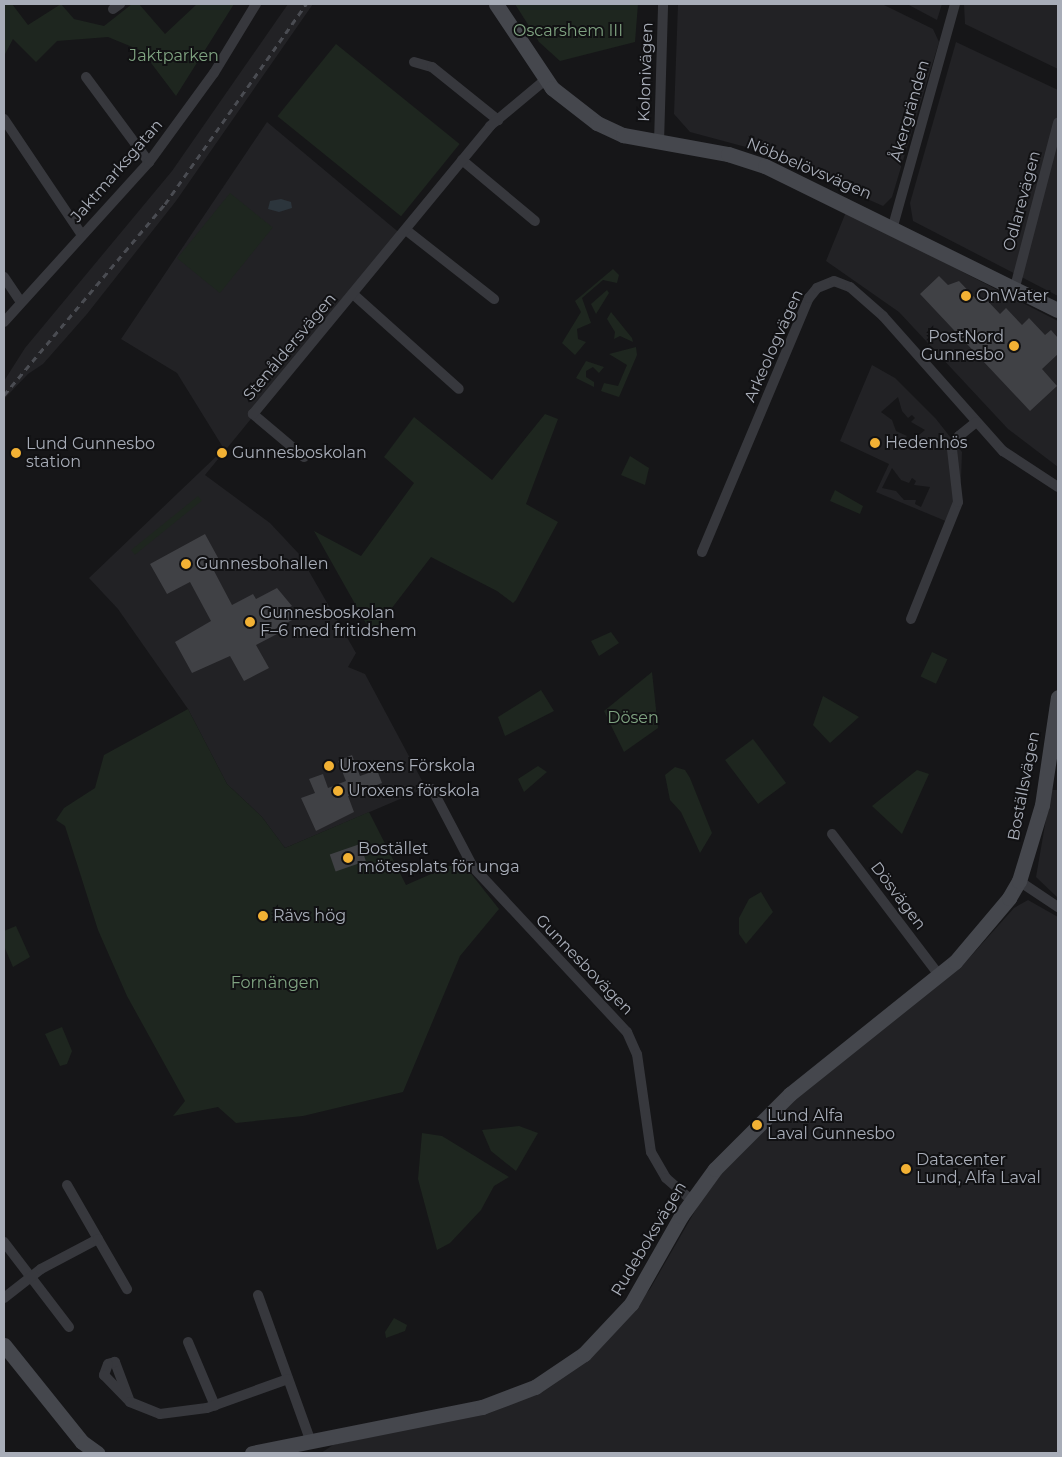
<!DOCTYPE html>
<html>
<head>
<meta charset="utf-8">
<style>
  body { margin:0 }
  #map { position:relative; width:1062px; height:1457px; overflow:hidden; background:#161618; font-family:Montserrat,sans-serif }
  div>[style] { position:absolute }
  .built>* { inset:0; background:#222225 }
  .green>* { inset:0; background:#1e261f; transform-origin:0 0 }
  .water>* { inset:0; background:#2c353c }
  .building>* { inset:0; background:#404145; transform-origin:0 0 }
  .street>* { height:10px; margin:-5px; padding:0 5px; transform-origin:5px; border-radius:5px; background:#37383d }
  .secondary>* { height:15px; margin:-7.5px; padding:0 7.5px; transform-origin:7.5px; border-radius:7.5px; background:#45474d }
  .rail>* { height:3px; margin-top:-1.5px; transform-origin:0; background:repeating-linear-gradient(90deg,#4a4c52 0 6px,transparent 0 11px) }
  .dots>* { width:14px; height:14px; translate:-50% -50%; box-sizing:border-box; border:2px solid #111113; border-radius:50% }
  span { translate:-50% -50%; white-space:nowrap; text-align:center; line-height:1.15; -webkit-text-stroke:4px #111113; paint-order:stroke }
  .park-label { font-size:16px; color:#7fa381 }
  .street-label { font-size:16px; color:#a8adb8 }
  .poi-label { font-size:16px; color:#a8adb8 }
  .left { translate:0 -50%; text-align:left }
  .right { translate:-100% -50%; text-align:right }
  .frame { position:absolute; inset:0; border:5px solid #a8adb8; pointer-events:none }
</style>
</head>
<body>
<div id="map">
  <div class="built">
    <div style="clip-path:polygon(288px 4px,313px 4px,176px 201px,87px 314px,43px 364px,28px 374px,4px 399px,4px 381px,25px 348px,172px 171px)"></div>
    <div style="clip-path:polygon(678px 4px,882px 4px,933px 29px,939px 42px,892px 197px,883px 206px,757px 150px,690px 132px,674px 114px)"></div>
    <div style="clip-path:polygon(907px 4px,942px 4px,937px 20px)"></div>
    <div style="clip-path:polygon(964px 4px,1058px 4px,1058px 69px,965px 24px)"></div>
    <div style="clip-path:polygon(956px 42px,1058px 90px,1058px 296px,913px 221px,910px 203px)"></div>
    <div style="clip-path:polygon(267px 122px,402px 235px,205px 475px,270px 523px,299px 554px,356px 653px,348px 667px,365px 674px,426px 788px,285px 848px,262px 817px,227px 784px,188px 709px,118px 609px,89px 578px,224px 449px,177px 373px,121px 339px)"></div>
    <div style="clip-path:polygon(846px 212px,1058px 321px,1058px 467px,1008px 429px,899px 312px,826px 261px)"></div>
    <div style="clip-path:polygon(evenodd,872px 365px,895px 378px,936px 419px,962px 452px,961px 480px,948px 522px,876px 492px,889px 464px,840px 441px,872px 365px,898px 397px,902px 411px,908px 418px,912px 415px,915px 418px,911px 422px,925px 430px,908px 444px,904px 439px,907px 436px,896px 431px,892px 420px,881px 412px,898px 397px,872px 365px,892px 468px,901px 480px,909px 483px,912px 478px,916px 481px,914px 485px,930px 487px,921px 507px,915px 504px,916px 500px,904px 500px,896px 491px,882px 488px,892px 468px)"></div>
    <div style="clip-path:polygon(1051px 790px,1058px 790px,1058px 898px,1036px 877px)"></div>
    <div style="clip-path:polygon(1028px 900px,1058px 917px,1058px 1453px,321px 1453px,333px 1445px,504px 1406px,548px 1385px,595px 1354px,650px 1289px,714px 1178px,800px 1092px,962px 966px,1014px 908px)"></div>
  </div>
  <div class="green">
    <div style="clip-path:polygon(4px 4px,12px 4px,28px 25px,61px 4px,74px 19px,104px 26px,132px 4px,139px 4px,165px 34px,197px 4px,234px 4px,176px 96px,142px 51px,108px 37px,57px 41px,36px 62px,13px 39px,4px 56px)"></div>
    <div style="clip-path:polygon(515px 4px,638px 4px,635px 42px,560px 61px,539px 42px)"></div>
    <div style="left:336px;top:44px;width:159px;height:93px;rotate:39deg"></div>
    <div style="left:230px;top:193px;width:55px;height:84px;rotate:39deg"></div>
    <div style="clip-path:polygon(613px 269px,619px 275px,617px 283px,603px 280px,582px 298px,591px 323px,577px 329px,578px 339px,586px 342px,575px 355px,562px 343px,581px 312px,575px 301px)"></div>
    <div style="clip-path:polygon(607px 290px,609px 293px,596px 314px,591px 304px)"></div>
    <div style="clip-path:polygon(611px 312px,632px 338px,633px 342px,620px 336px,614px 339px,615px 332px,607px 319px)"></div>
    <div style="clip-path:polygon(636px 347px,637px 355px,619px 397px,601px 391px,604px 383px,618px 386px,627px 365px,609px 354px)"></div>
    <div style="clip-path:polygon(586px 361px,604px 367px,599px 373px,593px 367px,586px 371px,586px 377px,594px 382px,594px 387px,576px 378px)"></div>
    <div style="clip-path:polygon(545px 414px,558px 419px,526px 504px,558px 522px,516px 600px,513px 603px,497px 591px,431px 557px,372px 634px,314px 531px,361px 556px,414px 483px,384px 457px,414px 417px,492px 480px)"></div>
    <div style="clip-path:polygon(630px 456px,649px 468px,645px 485px,621px 475px)"></div>
    <div style="clip-path:polygon(835px 490px,863px 506px,860px 514px,830px 501px)"></div>
    <div style="left:198px;top:496px;width:6px;height:86px;rotate:51deg"></div>
    <div style="clip-path:polygon(611px 632px,619px 643px,599px 656px,591px 641px)"></div>
    <div style="left:932px;top:652px;width:17px;height:27px;rotate:25deg"></div>
    <div style="clip-path:polygon(652px 672px,658px 728px,624px 752px,604px 711px)"></div>
    <div style="clip-path:polygon(541px 690px,554px 711px,505px 736px,498px 717px)"></div>
    <div style="clip-path:polygon(823px 696px,859px 717px,830px 743px,813px 725px)"></div>
    <div style="clip-path:polygon(188px 709px,227px 784px,262px 817px,285px 848px,369px 812px,406px 885px,461px 861px,499px 909px,460px 956px,403px 1092px,303px 1116px,236px 1123px,218px 1107px,173px 1116px,185px 1101px,127px 996px,98px 930px,65px 826px,56px 820px,64px 808px,95px 788px,104px 755px)"></div>
    <div style="left:753px;top:739px;width:55px;height:35px;rotate:53deg"></div>
    <div style="clip-path:polygon(538px 766px,547px 772px,524px 792px,518px 779px)"></div>
    <div style="clip-path:polygon(675px 767px,685px 770px,690px 778px,712px 833px,700px 853px,681px 812px,670px 800px,665px 775px)"></div>
    <div style="clip-path:polygon(917px 770px,929px 774px,902px 834px,872px 806px)"></div>
    <div style="clip-path:polygon(761px 892px,773px 912px,746px 944px,739px 934px,739px 918px,749px 899px)"></div>
    <div style="clip-path:polygon(16px 926px,30px 957px,13px 967px,4px 946px,4px 931px)"></div>
    <div style="clip-path:polygon(62px 1027px,72px 1051px,67px 1064px,60px 1066px,45px 1034px)"></div>
    <div style="clip-path:polygon(519px 1126px,538px 1133px,516px 1171px,491px 1151px,482px 1130px)"></div>
    <div style="clip-path:polygon(422px 1133px,442px 1136px,509px 1177px,494px 1186px,481px 1210px,450px 1243px,437px 1250px,418px 1179px)"></div>
    <div style="clip-path:polygon(394px 1318px,407px 1325px,405px 1331px,386px 1338px,385px 1332px)"></div>
  </div>
  <div class="water">
    <div style="clip-path:polygon(281px 199px,291px 202px,292px 208px,279px 212px,268px 209px,270px 201px)"></div>
  </div>
  <div class="building">
    <div style="clip-path:polygon(939px 276px,948px 285px,959px 281px,979px 302px,984px 297px,1000px 314px,1006px 308px,1022px 325px,1029px 318px,1045px 335px,1051px 330px,1058px 338px,1058px 354px,1042px 369px,1057px 386px,1030px 411px,920px 294px)"></div>
    <div style="clip-path:polygon(205px 534px,222px 565px,213px 569px,232px 605px,253px 594px,256px 599px,277px 588px,292px 606px,288px 608px,294px 619px,275px 629px,277px 634px,256px 645px,269px 668px,244px 681px,230px 656px,192px 673px,175px 642px,211px 621px,190px 582px,167px 594px,150px 564px)"></div>
    <div style="clip-path:polygon(352px 755px,360px 776px,377px 770px,382px 783px,348px 796px,354px 812px,316px 831px,301px 798px,315px 793px,309px 779px,323px 774px,328px 788px,346px 781px,338px 761px)"></div>
    <div style="left:360px;top:844px;width:18px;height:32px;rotate:71deg"></div>
  </div>
  <div class="street">
    <div style="left:113px;top:9px;width:9px;rotate:-36deg"></div>
    <div style="left:414px;top:62px;width:19px;rotate:16deg"></div>
    <div style="left:432px;top:67px;width:85px;rotate:38.8deg"></div>
    <div style="left:86px;top:77px;width:106px;rotate:53.5deg"></div>
    <div style="left:4px;top:119px;width:140px;rotate:56.1deg"></div>
    <div style="left:659px;top:142px;width:138px;rotate:-88.3deg"></div>
    <div style="left:462px;top:160px;width:95px;rotate:39.9deg"></div>
    <div style="left:893px;top:226px;width:230px;rotate:-74.4deg"></div>
    <div style="left:406px;top:230px;width:112px;rotate:38.1deg"></div>
    <div style="left:4px;top:277px;width:30px;rotate:56deg"></div>
    <div style="left:1015px;top:287px;width:170px;rotate:-75.3deg"></div>
    <div style="left:353px;top:294px;width:142px;rotate:41.9deg"></div>
    <div style="left:4px;top:322px;width:216px;rotate:-47.8deg"></div>
    <div style="left:149px;top:162px;width:110px;rotate:-53.9deg"></div>
    <div style="left:214px;top:73px;width:81px;rotate:-58.7deg"></div>
    <div style="left:304px;top:457px;width:67px;rotate:-139.9deg"></div>
    <div style="left:253px;top:414px;width:373px;rotate:-50.5deg"></div>
    <div style="left:490px;top:126px;width:72px;rotate:-39.9deg"></div>
    <div style="left:702px;top:552px;width:276px;rotate:-67.2deg"></div>
    <div style="left:809px;top:298px;width:13px;rotate:-51deg"></div>
    <div style="left:817px;top:288px;width:18px;rotate:-22deg"></div>
    <div style="left:834px;top:281px;width:17px;rotate:21deg"></div>
    <div style="left:850px;top:287px;width:44px;rotate:41.3deg"></div>
    <div style="left:883px;top:316px;width:181px;rotate:48.4deg"></div>
    <div style="left:1003px;top:451px;width:66px;rotate:33.2deg"></div>
    <div style="left:911px;top:619px;width:126px;rotate:-68.1deg"></div>
    <div style="left:958px;top:502px;width:53px;rotate:-96.5deg"></div>
    <div style="left:952px;top:449px;width:15px;rotate:-62deg"></div>
    <div style="left:959px;top:436px;width:22px;rotate:-39deg"></div>
    <div style="left:432px;top:789px;width:88px;rotate:62.3deg"></div>
    <div style="left:473px;top:867px;width:226px;rotate:47deg"></div>
    <div style="left:627px;top:1032px;width:24px;rotate:66deg"></div>
    <div style="left:637px;top:1054px;width:99px;rotate:81.9deg"></div>
    <div style="left:651px;top:1152px;width:30px;rotate:60deg"></div>
    <div style="left:666px;top:1178px;width:33px;rotate:41deg"></div>
    <div style="left:832px;top:834px;width:177px;rotate:52.8deg"></div>
    <div style="left:1019px;top:881px;width:47px;rotate:33.7deg"></div>
    <div style="left:67px;top:1185px;width:62px;rotate:60.1deg"></div>
    <div style="left:4px;top:1242px;width:107px;rotate:52.6deg"></div>
    <div style="left:258px;top:1295px;width:156px;rotate:70.2deg"></div>
    <div style="left:4px;top:1298px;width:47px;rotate:-38.1deg"></div>
    <div style="left:41px;top:1269px;width:64px;rotate:-27.8deg"></div>
    <div style="left:98px;top:1239px;width:58px;rotate:59.9deg"></div>
    <div style="left:188px;top:1342px;width:69px;rotate:67.1deg"></div>
    <div style="left:130px;top:1402px;width:43px;rotate:-110.6deg"></div>
    <div style="left:115px;top:1362px;width:7px;rotate:164deg"></div>
    <div style="left:108px;top:1364px;width:12px;rotate:110deg"></div>
    <div style="left:104px;top:1375px;width:37px;rotate:46deg"></div>
    <div style="left:130px;top:1402px;width:32px;rotate:22deg"></div>
    <div style="left:160px;top:1414px;width:47px;rotate:-7.3deg"></div>
    <div style="left:207px;top:1408px;width:86px;rotate:-19.7deg"></div>
  </div>
  <div class="secondary">
    <div style="left:496px;top:4px;width:101px;rotate:56.3deg"></div>
    <div style="left:552px;top:88px;width:57px;rotate:37.9deg"></div>
    <div style="left:597px;top:123px;width:29px;rotate:25deg"></div>
    <div style="left:623px;top:135px;width:107px;rotate:10.3deg"></div>
    <div style="left:728px;top:154px;width:39px;rotate:18deg"></div>
    <div style="left:765px;top:166px;width:326px;rotate:26.2deg"></div>
    <div style="left:4px;top:1345px;width:124px;rotate:51.2deg"></div>
    <div style="left:82px;top:1442px;width:19px;rotate:36deg"></div>
    <div style="left:252px;top:1453px;width:235px;rotate:-11.3deg"></div>
    <div style="left:482px;top:1407px;width:57px;rotate:-20.7deg"></div>
    <div style="left:535px;top:1387px;width:59px;rotate:-34deg"></div>
    <div style="left:584px;top:1354px;width:69px;rotate:-46.8deg"></div>
    <div style="left:631px;top:1304px;width:101px;rotate:-60.4deg"></div>
    <div style="left:681px;top:1216px;width:58px;rotate:-54.1deg"></div>
    <div style="left:715px;top:1169px;width:106px;rotate:-45deg"></div>
    <div style="left:790px;top:1094px;width:211px;rotate:-38.7deg"></div>
    <div style="left:955px;top:962px;width:84px;rotate:-49.8deg"></div>
    <div style="left:1009px;top:898px;width:20px;rotate:-60deg"></div>
    <div style="left:1019px;top:881px;width:79px;rotate:-73.2deg"></div>
    <div style="left:1042px;top:805px;width:109px;rotate:-81.6deg"></div>
  </div>
  <div class="rail">
    <div style="left:4px;top:395px;width:250px;rotate:-49.9deg"></div>
    <div style="left:165px;top:204px;width:245px;rotate:-54.8deg"></div>
  </div>
  <div class="dots">
    <div style="left:966px;top:296px;background:#f2b134"></div>
    <div style="left:1014px;top:346px;background:#f2b134"></div>
    <div style="left:875px;top:443px;background:#f2b134"></div>
    <div style="left:16px;top:453px;background:#f2b134"></div>
    <div style="left:222px;top:453px;background:#f2b134"></div>
    <div style="left:186px;top:564px;background:#f2b134"></div>
    <div style="left:250px;top:622px;background:#f2b134"></div>
    <div style="left:329px;top:766px;background:#f2b134"></div>
    <div style="left:338px;top:791px;background:#f2b134"></div>
    <div style="left:348px;top:858px;background:#f2b134"></div>
    <div style="left:263px;top:916px;background:#f2b134"></div>
    <div style="left:757px;top:1125px;background:#f2b134"></div>
    <div style="left:906px;top:1169px;background:#f2b134"></div>
  </div>
  <div class="park-label">
    <span style="left:568px;top:31px">Oscarshem III</span>
    <span style="left:174px;top:56px">Jaktparken</span>
    <span style="left:633px;top:718px">Dösen</span>
    <span style="left:275px;top:983px">Fornängen</span>
  </div>
  <div class="street-label">
    <span style="left:646px;top:72px;rotate:-88deg">Kolonivägen</span>
    <span style="left:910px;top:111px;rotate:-74deg">Åkergränden</span>
    <span style="left:809px;top:169px;rotate:23deg">Nöbbelövsvägen</span>
    <span style="left:117px;top:171px;rotate:-49deg">Jaktmarksgatan</span>
    <span style="left:1022px;top:201px;rotate:-75deg">Odlarevägen</span>
    <span style="left:774px;top:346px;rotate:-66deg">Arkeologvägen</span>
    <span style="left:290px;top:347px;rotate:-50deg">Stenåldersvägen</span>
    <span style="left:1024px;top:786px;rotate:-79deg">Boställsvägen</span>
    <span style="left:898px;top:896px;rotate:53deg">Dösvägen</span>
    <span style="left:584px;top:965px;rotate:46deg">Gunnesbovägen</span>
    <span style="left:649px;top:1239px;rotate:-59deg">Rudeboksvägen</span>
  </div>
  <div class="poi-label">
    <span class="left" style="left:976px;top:296px">OnWater</span>
    <span class="right" style="left:1004px;top:346px">PostNord<br>Gunnesbo</span>
    <span class="left" style="left:885px;top:443px">Hedenhös</span>
    <span class="left" style="left:26px;top:453px">Lund Gunnesbo<br>station</span>
    <span class="left" style="left:232px;top:453px">Gunnesboskolan</span>
    <span class="left" style="left:196px;top:564px">Gunnesbohallen</span>
    <span class="left" style="left:260px;top:622px">Gunnesboskolan<br>F–6 med fritidshem</span>
    <span class="left" style="left:339px;top:766px">Uroxens Förskola</span>
    <span class="left" style="left:348px;top:791px">Uroxens förskola</span>
    <span class="left" style="left:358px;top:858px">Bostället<br>mötesplats för unga</span>
    <span class="left" style="left:273px;top:916px">Rävs hög</span>
    <span class="left" style="left:767px;top:1125px">Lund Alfa<br>Laval Gunnesbo</span>
    <span class="left" style="left:916px;top:1169px">Datacenter<br>Lund, Alfa Laval</span>
  </div>
  <div class="frame"></div>
</div>
</body>
</html>
